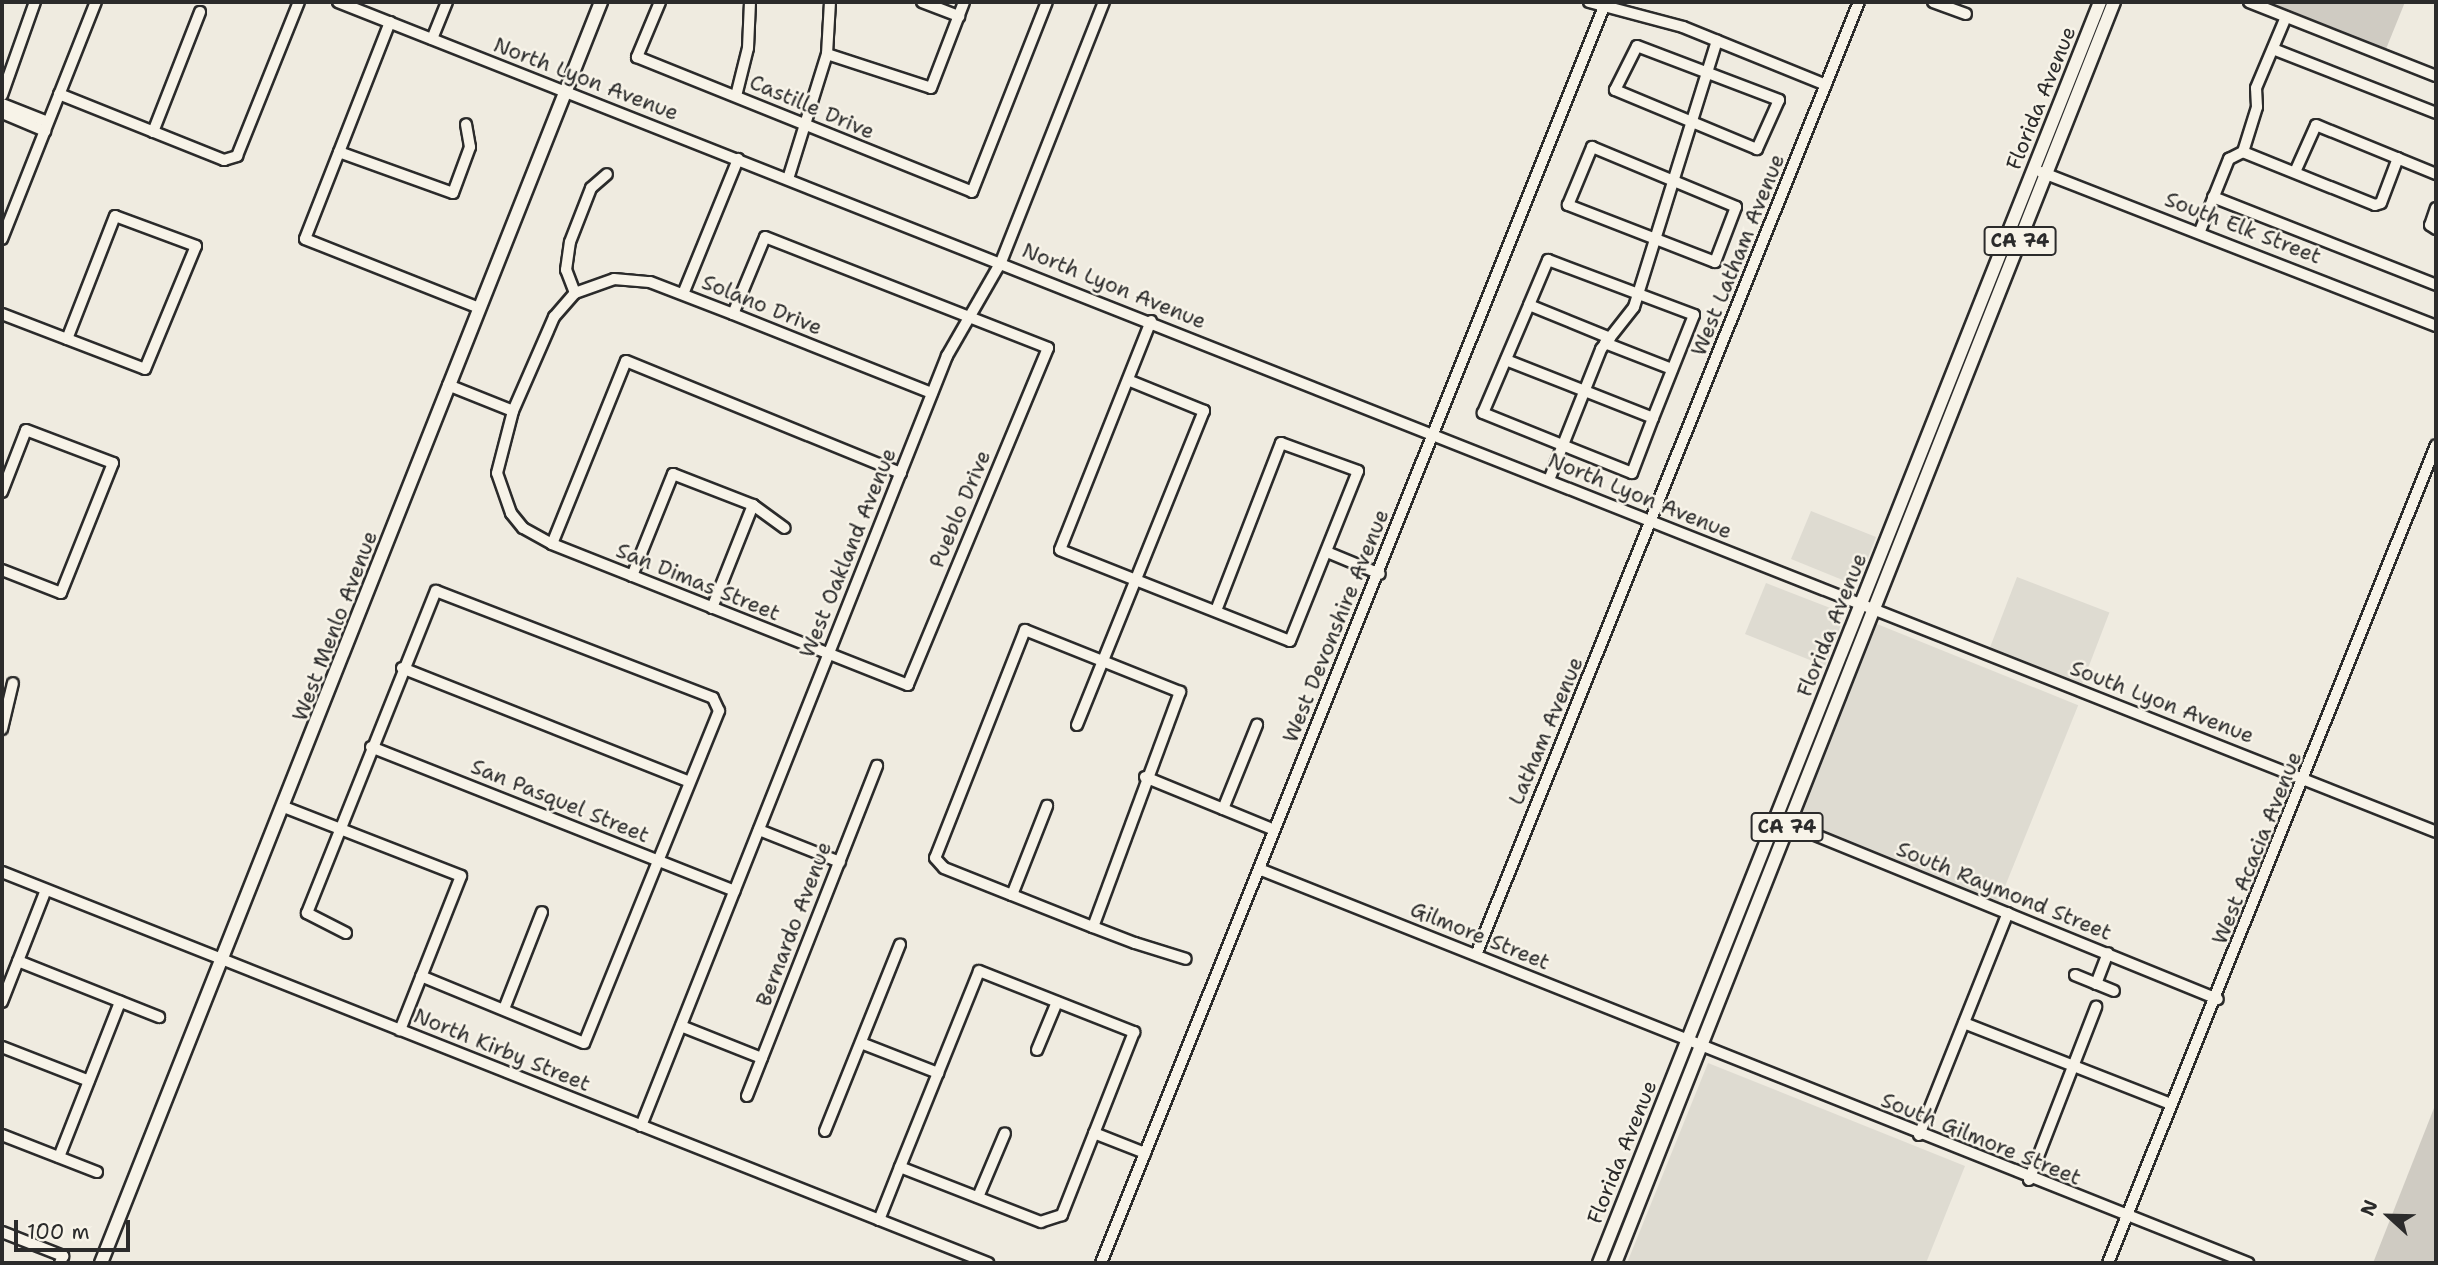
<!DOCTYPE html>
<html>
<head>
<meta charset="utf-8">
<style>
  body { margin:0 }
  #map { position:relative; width:2438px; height:1265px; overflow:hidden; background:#efebe0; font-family:"Shantell Sans",sans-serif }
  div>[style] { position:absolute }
  .built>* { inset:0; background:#dedbd1; transform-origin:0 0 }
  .green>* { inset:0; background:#cfcbc2 }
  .roads { filter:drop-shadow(2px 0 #2b2b2b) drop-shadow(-2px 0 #2b2b2b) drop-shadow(0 2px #2b2b2b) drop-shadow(0 -2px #2b2b2b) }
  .minor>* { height:10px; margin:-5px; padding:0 5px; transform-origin:5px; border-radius:5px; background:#f7f3e8 }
  .major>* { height:12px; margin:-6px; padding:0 6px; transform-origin:6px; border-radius:6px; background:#f7f3e8 }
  span { translate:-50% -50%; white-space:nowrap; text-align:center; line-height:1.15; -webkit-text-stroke:5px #f7f3e8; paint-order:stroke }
  .shield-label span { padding:2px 5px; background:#f7f3e8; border:2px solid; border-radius:5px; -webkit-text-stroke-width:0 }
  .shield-label { font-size:19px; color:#2b2b2b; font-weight:700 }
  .street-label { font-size:21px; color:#2b2b2b }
  .frame { position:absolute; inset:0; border:4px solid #2b2b2b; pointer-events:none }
  .north { position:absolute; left:2354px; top:1181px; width:70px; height:70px; -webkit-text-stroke:5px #f7f3e8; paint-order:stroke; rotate:292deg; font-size:19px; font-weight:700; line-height:28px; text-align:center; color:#2b2b2b }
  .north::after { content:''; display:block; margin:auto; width:24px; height:32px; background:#2b2b2b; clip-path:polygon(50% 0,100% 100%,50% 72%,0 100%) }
  .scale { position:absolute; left:14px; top:1220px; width:116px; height:32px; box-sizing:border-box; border:4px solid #2b2b2b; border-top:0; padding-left:9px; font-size:21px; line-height:24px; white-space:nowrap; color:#2b2b2b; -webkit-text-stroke:5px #f7f3e8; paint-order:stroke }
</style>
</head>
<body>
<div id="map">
  <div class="built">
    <div style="clip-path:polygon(1811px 511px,1876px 537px,1860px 578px,1850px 583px,1791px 559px)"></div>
    <div style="left:2017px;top:577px;width:99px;height:76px;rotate:21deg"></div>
    <div style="clip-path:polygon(1766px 583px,1838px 611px,1842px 622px,1825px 666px,1745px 634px)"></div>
    <div style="left:1877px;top:624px;width:217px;height:212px;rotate:22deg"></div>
    <div style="clip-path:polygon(1708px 1063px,1965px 1166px,1926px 1263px,1627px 1263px)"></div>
  </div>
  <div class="green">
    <div style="clip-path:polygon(2269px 2px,2405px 2px,2386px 49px)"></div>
    <div style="clip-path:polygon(2436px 1103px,2436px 1263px,2373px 1263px)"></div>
  </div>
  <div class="roads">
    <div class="minor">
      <div style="left:338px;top:2px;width:2256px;rotate:21.58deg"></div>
      <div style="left:660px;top:2px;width:60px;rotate:112.7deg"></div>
      <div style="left:637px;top:57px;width:361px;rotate:21.9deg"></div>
      <div style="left:972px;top:192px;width:204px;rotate:-68.5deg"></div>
      <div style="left:922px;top:2px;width:40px;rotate:21deg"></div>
      <div style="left:1589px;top:2px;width:97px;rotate:14.9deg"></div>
      <div style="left:1683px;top:27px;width:154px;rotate:22.1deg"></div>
      <div style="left:1933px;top:2px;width:35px;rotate:20deg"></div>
      <div style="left:2249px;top:2px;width:201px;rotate:21.6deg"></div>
      <div style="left:390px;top:22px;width:233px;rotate:111.4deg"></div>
      <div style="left:305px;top:239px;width:187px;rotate:21.6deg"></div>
      <div style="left:432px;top:39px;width:40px;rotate:-68deg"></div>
      <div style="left:1637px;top:46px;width:152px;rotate:20.8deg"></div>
      <div style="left:1779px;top:100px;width:54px;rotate:114.2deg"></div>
      <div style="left:1757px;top:149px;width:154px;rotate:-157.4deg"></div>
      <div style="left:1615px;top:90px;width:49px;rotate:-63.4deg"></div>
      <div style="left:2273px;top:49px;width:175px;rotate:21.4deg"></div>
      <div style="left:827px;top:54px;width:109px;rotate:18.1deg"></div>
      <div style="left:931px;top:88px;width:92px;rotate:-69deg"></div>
      <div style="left:59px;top:94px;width:178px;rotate:21.8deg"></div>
      <div style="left:224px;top:160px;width:14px;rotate:-17deg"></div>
      <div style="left:237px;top:156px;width:166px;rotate:-68.1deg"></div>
      <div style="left:2px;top:95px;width:99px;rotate:-70.5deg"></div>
      <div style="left:736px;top:96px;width:49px;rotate:-76deg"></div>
      <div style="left:748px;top:48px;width:46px;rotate:-87.5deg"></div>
      <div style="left:2px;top:104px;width:49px;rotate:21.4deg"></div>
      <div style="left:2px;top:113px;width:47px;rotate:22.7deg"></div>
      <div style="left:153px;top:132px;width:129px;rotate:-68.6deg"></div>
      <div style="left:1592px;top:147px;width:156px;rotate:22.6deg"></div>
      <div style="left:1736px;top:207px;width:59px;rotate:110.9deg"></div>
      <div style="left:1715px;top:262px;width:158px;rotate:-158.8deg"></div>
      <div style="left:1568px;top:205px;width:63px;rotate:-67.5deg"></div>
      <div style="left:339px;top:152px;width:121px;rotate:19.8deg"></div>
      <div style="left:453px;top:193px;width:49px;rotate:-69.7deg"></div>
      <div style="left:470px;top:147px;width:23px;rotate:-100deg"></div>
      <div style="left:2243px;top:152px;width:142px;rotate:21.9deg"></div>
      <div style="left:2375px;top:205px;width:6px;rotate:-18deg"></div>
      <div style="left:2381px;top:203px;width:48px;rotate:-69.3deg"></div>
      <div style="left:2041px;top:172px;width:424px;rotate:21.3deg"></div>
      <div style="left:2295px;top:172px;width:51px;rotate:-65.9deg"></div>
      <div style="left:2316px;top:125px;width:130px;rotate:22.2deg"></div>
      <div style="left:788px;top:179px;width:131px;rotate:-72.7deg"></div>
      <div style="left:827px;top:54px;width:52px;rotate:-86.7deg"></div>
      <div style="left:2213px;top:197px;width:240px;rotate:21.5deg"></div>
      <div style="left:2436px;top:208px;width:18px;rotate:109deg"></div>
      <div style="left:2430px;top:225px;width:7px;rotate:34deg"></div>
      <div style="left:2200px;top:231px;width:78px;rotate:-68.1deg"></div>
      <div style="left:2229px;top:159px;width:16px;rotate:-27deg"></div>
      <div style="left:2243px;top:152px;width:47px;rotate:-72.7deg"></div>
      <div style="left:2257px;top:107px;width:19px;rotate:-93deg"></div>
      <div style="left:2256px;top:88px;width:77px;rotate:-67.1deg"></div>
      <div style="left:2px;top:239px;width:255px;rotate:-68.4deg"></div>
      <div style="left:575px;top:293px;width:25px;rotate:-111deg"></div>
      <div style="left:566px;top:270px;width:28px;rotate:-82deg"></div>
      <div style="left:570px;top:242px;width:58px;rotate:-68.7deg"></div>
      <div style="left:591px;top:188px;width:21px;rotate:-41deg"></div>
      <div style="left:683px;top:294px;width:146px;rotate:-67.8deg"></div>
      <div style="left:2px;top:314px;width:153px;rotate:21deg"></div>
      <div style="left:145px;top:369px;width:133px;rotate:-67.5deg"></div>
      <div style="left:196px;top:246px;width:86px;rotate:-159.7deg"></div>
      <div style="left:115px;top:216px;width:132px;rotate:111.3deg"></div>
      <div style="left:733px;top:314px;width:83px;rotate:-67.4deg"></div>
      <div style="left:765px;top:237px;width:304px;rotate:21.4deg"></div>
      <div style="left:1048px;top:348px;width:365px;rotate:112.6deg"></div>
      <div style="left:908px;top:685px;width:383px;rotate:-158.4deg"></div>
      <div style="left:552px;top:544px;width:33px;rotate:-151deg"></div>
      <div style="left:523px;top:528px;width:19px;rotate:-129deg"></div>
      <div style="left:511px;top:513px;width:42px;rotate:-109.3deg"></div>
      <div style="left:497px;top:473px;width:64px;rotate:-75.5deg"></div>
      <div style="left:513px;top:411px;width:103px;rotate:-66.4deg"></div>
      <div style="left:554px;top:317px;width:32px;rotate:-49deg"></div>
      <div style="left:575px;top:293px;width:41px;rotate:-19.7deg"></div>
      <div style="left:614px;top:279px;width:36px;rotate:5deg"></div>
      <div style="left:650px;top:282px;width:89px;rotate:21.1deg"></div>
      <div style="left:733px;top:314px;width:214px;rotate:21.7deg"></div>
      <div style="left:1151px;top:321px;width:246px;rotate:111.7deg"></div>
      <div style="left:1060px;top:550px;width:247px;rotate:21.6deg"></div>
      <div style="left:1290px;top:641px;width:183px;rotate:-68.2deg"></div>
      <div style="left:1358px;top:471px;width:82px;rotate:-160deg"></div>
      <div style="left:1281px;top:443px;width:180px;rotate:111.2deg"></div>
      <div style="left:1610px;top:338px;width:87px;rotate:-157.8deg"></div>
      <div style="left:1529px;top:305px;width:49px;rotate:-67.1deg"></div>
      <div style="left:1548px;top:260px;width:156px;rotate:20.6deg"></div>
      <div style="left:1694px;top:315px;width:111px;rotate:111.7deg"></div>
      <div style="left:1605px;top:343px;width:72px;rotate:21.2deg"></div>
      <div style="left:1506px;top:360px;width:158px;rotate:21.5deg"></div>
      <div style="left:1653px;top:418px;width:59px;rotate:110.9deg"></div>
      <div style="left:1632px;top:473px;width:161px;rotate:-158.1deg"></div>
      <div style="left:1483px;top:413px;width:117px;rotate:-66.9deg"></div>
      <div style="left:448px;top:385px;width:70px;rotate:21.8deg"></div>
      <div style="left:1549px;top:480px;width:141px;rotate:-68.3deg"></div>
      <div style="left:1601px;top:349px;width:53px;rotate:-51.8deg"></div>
      <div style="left:1634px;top:307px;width:279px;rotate:-72.7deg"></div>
      <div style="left:2px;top:492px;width:66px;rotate:-68.8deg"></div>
      <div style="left:26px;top:430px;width:93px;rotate:20.8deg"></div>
      <div style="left:113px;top:463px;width:140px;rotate:111.8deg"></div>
      <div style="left:61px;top:593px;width:63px;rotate:-158.7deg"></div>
      <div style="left:552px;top:544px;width:197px;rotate:-68deg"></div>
      <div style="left:626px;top:361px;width:297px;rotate:22.2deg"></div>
      <div style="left:1327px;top:552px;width:57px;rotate:22.5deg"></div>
      <div style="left:632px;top:576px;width:110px;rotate:-68.1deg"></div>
      <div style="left:673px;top:474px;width:86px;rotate:21.2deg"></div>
      <div style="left:753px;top:505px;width:39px;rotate:36deg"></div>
      <div style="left:712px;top:608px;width:111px;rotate:-68.3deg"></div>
      <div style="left:402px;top:668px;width:308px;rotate:21.6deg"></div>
      <div style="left:1077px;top:725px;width:339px;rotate:-68deg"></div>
      <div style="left:1204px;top:411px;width:82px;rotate:-157.8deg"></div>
      <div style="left:2px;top:729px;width:47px;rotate:-76.6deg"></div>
      <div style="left:371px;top:747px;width:391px;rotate:21.6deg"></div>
      <div style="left:1145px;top:777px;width:139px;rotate:22.3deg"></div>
      <div style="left:284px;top:807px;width:190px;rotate:21.3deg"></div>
      <div style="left:461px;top:876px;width:166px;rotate:111.6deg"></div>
      <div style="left:1223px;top:809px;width:91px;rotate:-68deg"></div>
      <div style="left:1776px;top:819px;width:477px;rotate:22.2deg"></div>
      <div style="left:759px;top:830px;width:87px;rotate:21.6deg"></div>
      <div style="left:1259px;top:869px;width:1065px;rotate:21.72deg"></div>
      <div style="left:2px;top:872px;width:1061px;rotate:21.63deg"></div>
      <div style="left:1012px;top:895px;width:96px;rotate:-68.5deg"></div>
      <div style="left:1093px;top:927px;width:251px;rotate:-69.7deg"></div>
      <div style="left:1180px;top:692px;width:167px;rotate:-158.2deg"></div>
      <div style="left:1025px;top:630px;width:245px;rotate:111.5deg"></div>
      <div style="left:935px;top:858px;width:13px;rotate:48deg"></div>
      <div style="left:944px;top:868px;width:73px;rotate:21.7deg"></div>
      <div style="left:1012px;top:895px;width:87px;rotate:21.6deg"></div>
      <div style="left:1093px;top:927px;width:45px;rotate:20.9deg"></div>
      <div style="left:1135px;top:943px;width:53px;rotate:17.4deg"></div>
      <div style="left:346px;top:933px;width:44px;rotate:-152.9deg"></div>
      <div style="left:307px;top:913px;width:347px;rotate:-68.2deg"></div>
      <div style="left:436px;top:591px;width:297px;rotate:21.1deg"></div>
      <div style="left:713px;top:698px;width:14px;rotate:65deg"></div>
      <div style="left:719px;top:711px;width:358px;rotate:112.1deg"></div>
      <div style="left:584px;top:1043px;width:176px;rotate:-157.7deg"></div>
      <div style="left:1476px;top:955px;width:1027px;rotate:-68.11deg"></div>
      <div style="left:18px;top:961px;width:152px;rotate:21.7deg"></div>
      <div style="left:2075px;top:975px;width:42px;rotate:22.3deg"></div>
      <div style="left:2096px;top:984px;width:33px;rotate:-69deg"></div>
      <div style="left:2px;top:1002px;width:120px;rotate:-68.6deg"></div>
      <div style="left:504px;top:1009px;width:104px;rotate:-68.6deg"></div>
      <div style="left:1964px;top:1023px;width:222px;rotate:21.4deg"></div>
      <div style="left:681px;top:1026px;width:87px;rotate:21.6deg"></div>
      <div style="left:861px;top:1043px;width:83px;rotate:21.3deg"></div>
      <div style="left:2px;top:1047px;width:93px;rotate:21.3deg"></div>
      <div style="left:1037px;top:1050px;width:52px;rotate:-67.4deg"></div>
      <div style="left:747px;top:1096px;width:355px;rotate:-68.5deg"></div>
      <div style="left:641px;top:1126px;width:829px;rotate:-68.33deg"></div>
      <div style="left:947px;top:356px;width:108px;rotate:-60.1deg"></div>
      <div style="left:1001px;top:262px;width:280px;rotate:-68.4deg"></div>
      <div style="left:825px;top:1131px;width:201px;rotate:-68.1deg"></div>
      <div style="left:1094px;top:1133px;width:55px;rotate:21.4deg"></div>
      <div style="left:2px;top:1135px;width:102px;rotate:21.3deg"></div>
      <div style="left:1919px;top:1135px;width:239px;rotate:-68.2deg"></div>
      <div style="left:59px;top:1157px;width:167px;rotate:-68.5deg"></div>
      <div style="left:2029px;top:1180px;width:186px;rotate:-68.8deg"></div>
      <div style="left:978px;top:1197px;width:69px;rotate:-67.1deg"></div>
      <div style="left:879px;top:1220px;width:57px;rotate:-68.4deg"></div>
      <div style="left:900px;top:1167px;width:211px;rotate:-68deg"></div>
      <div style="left:979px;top:971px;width:167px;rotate:21.5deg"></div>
      <div style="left:1134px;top:1032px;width:197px;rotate:111.5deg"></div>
      <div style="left:1062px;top:1215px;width:22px;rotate:162deg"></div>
      <div style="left:1041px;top:1222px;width:151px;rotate:-158.7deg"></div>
      <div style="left:2px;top:1232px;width:66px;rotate:21.5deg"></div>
      <div style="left:63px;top:1256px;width:8px;rotate:113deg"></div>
      <div style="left:1101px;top:1263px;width:1358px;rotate:-68.18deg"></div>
      <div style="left:2108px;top:1263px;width:881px;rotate:-68.15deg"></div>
    </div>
    <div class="major">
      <div style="left:101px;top:1263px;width:1357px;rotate:-68.37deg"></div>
      <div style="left:1599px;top:1263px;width:1357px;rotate:-68.33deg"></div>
      <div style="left:1615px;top:1263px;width:1356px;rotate:-68.41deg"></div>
    </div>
  </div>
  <div class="shield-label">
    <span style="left:2020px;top:241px">CA 74</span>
    <span style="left:1787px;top:827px">CA 74</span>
  </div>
  <div class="street-label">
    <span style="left:586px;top:79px;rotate:21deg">North Lyon Avenue</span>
    <span style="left:2041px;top:98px;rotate:-68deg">Florida Avenue</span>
    <span style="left:812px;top:107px;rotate:23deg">Castille Drive</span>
    <span style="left:2243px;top:228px;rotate:21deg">South Elk Street</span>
    <span style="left:1738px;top:255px;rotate:-68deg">West Latham Avenue</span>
    <span style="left:1114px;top:286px;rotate:22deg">North Lyon Avenue</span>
    <span style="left:762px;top:305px;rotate:22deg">Solano Drive</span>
    <span style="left:1640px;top:496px;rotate:22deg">North Lyon Avenue</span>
    <span style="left:960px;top:509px;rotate:-67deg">Pueblo Drive</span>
    <span style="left:848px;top:553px;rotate:-68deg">West Oakland Avenue</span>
    <span style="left:698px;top:582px;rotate:22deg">San Dimas Street</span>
    <span style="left:1832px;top:625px;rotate:-68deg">Florida Avenue</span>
    <span style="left:335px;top:626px;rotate:-69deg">West Menlo Avenue</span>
    <span style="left:1336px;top:626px;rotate:-68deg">West Devonshire Avenue</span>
    <span style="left:2162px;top:702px;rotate:21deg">South Lyon Avenue</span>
    <span style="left:1546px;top:731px;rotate:-67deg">Latham Avenue</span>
    <span style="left:560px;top:801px;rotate:22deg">San Pasquel Street</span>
    <span style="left:2257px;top:848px;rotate:-68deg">West Acacia Avenue</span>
    <span style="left:2004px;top:891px;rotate:22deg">South Raymond Street</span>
    <span style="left:794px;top:924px;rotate:-69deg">Bernardo Avenue</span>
    <span style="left:1480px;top:936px;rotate:22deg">Gilmore Street</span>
    <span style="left:502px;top:1050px;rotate:22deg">North Kirby Street</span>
    <span style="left:1981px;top:1139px;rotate:22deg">South Gilmore Street</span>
    <span style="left:1622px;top:1152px;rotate:-68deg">Florida Avenue</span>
  </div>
  <div class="frame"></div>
  <div class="north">N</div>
  <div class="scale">100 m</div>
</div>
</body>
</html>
